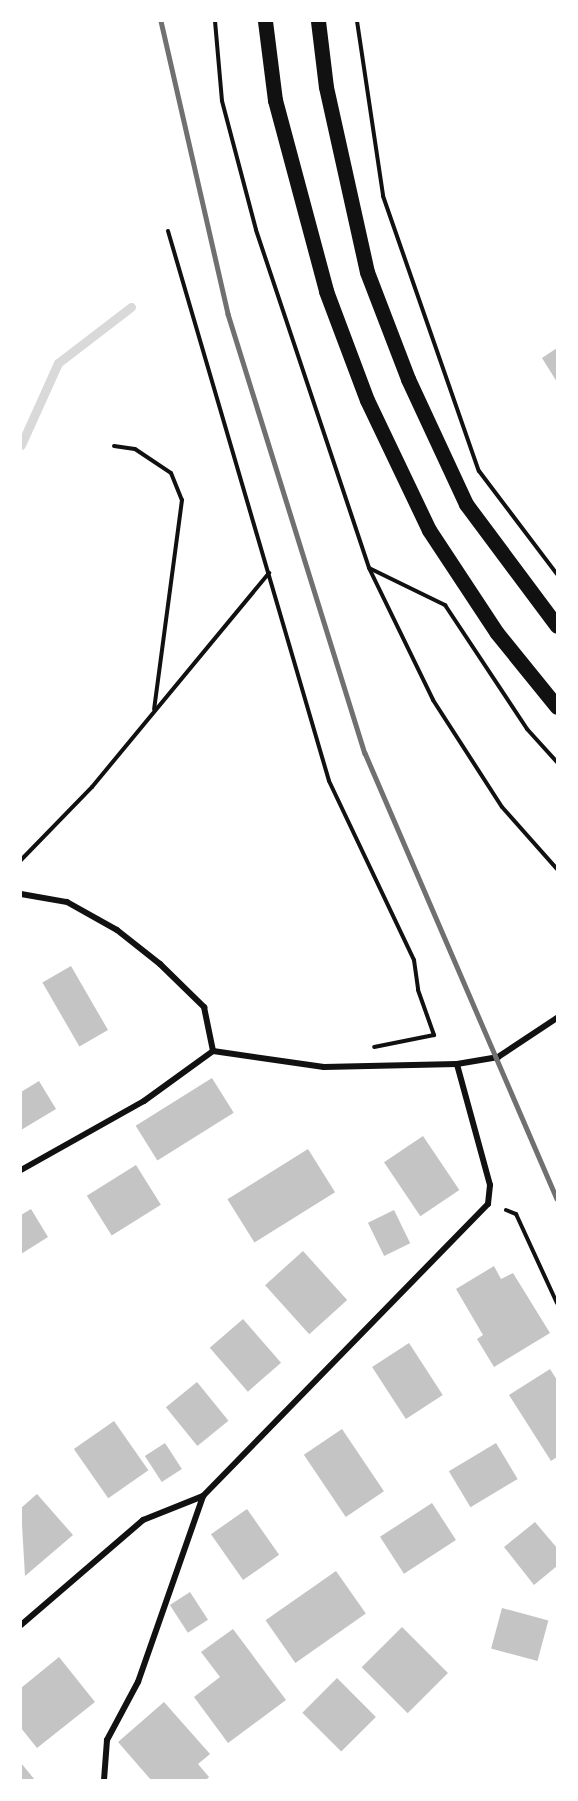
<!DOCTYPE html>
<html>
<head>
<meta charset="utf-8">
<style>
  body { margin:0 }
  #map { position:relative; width:578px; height:1801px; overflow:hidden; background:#fff; font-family:"Roboto Condensed",sans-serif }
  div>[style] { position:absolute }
  .stream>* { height:9px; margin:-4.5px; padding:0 4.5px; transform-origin:4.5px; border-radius:4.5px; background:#d9d9d9 }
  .building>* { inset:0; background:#c4c4c4; transform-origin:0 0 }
  .path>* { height:4px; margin:-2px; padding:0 2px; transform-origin:2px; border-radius:2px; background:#111 }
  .minor>* { height:6px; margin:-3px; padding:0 3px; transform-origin:3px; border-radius:3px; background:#111 }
  .primary>* { height:15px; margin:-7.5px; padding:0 7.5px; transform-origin:7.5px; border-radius:7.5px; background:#111 }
  .rail>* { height:4.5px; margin:-2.25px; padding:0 2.25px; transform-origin:2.25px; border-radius:2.25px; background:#707070 }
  span { translate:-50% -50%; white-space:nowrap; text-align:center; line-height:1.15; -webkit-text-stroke:4.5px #fff; paint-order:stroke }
  .frame { position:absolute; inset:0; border:22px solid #fff; pointer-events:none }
</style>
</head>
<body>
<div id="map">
  <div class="stream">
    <div style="left:21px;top:445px;width:90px;rotate:-65.7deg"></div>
    <div style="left:58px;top:363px;width:92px;rotate:-37.5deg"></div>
  </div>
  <div class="building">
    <div style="clip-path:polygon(557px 348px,557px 382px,542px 358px)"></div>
    <div style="left:71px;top:966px;width:74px;height:33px;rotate:60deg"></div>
    <div style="left:212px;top:1078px;width:41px;height:90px;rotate:58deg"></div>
    <div style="clip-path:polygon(39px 1081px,56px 1109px,21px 1130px,21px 1092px)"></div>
    <div style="left:423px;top:1136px;width:65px;height:47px;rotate:56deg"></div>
    <div style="left:308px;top:1149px;width:51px;height:95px;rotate:58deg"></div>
    <div style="left:136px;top:1165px;width:47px;height:58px;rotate:58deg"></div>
    <div style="clip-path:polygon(31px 1209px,48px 1237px,21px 1254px,21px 1215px)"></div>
    <div style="left:394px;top:1210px;width:37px;height:29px;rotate:64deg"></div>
    <div style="left:303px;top:1251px;width:66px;height:51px;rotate:48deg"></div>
    <div style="clip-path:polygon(494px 1266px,501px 1279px,513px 1273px,550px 1333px,494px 1367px,477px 1339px,483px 1335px,456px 1289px)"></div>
    <div style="left:243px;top:1319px;width:58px;height:44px;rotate:49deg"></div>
    <div style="left:409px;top:1343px;width:62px;height:44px;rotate:57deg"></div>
    <div style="clip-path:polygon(550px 1369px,557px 1380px,557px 1457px,551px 1461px,509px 1395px)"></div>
    <div style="left:197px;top:1382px;width:50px;height:40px;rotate:51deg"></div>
    <div style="left:114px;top:1421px;width:60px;height:49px;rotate:55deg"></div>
    <div style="left:342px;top:1429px;width:75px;height:46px;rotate:56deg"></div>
    <div style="left:165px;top:1443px;width:31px;height:24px;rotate:57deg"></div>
    <div style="left:496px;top:1443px;width:42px;height:55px;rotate:59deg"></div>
    <div style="clip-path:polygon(37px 1494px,73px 1535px,25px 1576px,21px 1508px)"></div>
    <div style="left:432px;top:1503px;width:44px;height:62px;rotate:57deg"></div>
    <div style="left:247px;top:1509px;width:56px;height:44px;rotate:55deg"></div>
    <div style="clip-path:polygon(535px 1522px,557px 1548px,557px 1566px,534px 1585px,504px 1547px)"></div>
    <div style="left:336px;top:1571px;width:52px;height:86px;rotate:55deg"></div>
    <div style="left:190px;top:1592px;width:33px;height:24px;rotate:57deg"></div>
    <div style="left:502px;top:1608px;width:48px;height:42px;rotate:15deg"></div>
    <div style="left:402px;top:1627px;width:65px;height:57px;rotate:45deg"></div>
    <div style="clip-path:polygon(233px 1629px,286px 1700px,228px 1743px,194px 1697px,220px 1677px,201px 1652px)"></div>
    <div style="clip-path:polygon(59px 1657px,95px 1702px,37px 1748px,21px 1728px,21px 1688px)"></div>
    <div style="left:337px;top:1678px;width:55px;height:49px;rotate:45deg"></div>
    <div style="clip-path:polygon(164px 1702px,210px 1754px,198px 1764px,209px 1777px,206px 1780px,151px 1780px,118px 1742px)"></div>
    <div style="clip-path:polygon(21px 1763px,35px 1780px,21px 1780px)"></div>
  </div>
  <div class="path">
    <div style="left:215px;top:21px;width:80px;rotate:85deg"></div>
    <div style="left:222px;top:101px;width:133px;rotate:75.2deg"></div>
    <div style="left:256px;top:230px;width:356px;rotate:71.5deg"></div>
    <div style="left:369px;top:568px;width:147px;rotate:64.1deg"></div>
    <div style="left:433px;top:700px;width:127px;rotate:57.2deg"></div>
    <div style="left:502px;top:807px;width:83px;rotate:48.4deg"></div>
    <div style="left:357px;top:21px;width:177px;rotate:81.5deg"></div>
    <div style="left:383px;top:196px;width:291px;rotate:70.8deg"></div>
    <div style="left:479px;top:471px;width:129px;rotate:52.9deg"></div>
    <div style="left:168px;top:231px;width:573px;rotate:73.68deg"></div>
    <div style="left:329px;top:781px;width:198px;rotate:64.6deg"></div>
    <div style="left:414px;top:960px;width:30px;rotate:82deg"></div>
    <div style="left:418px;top:990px;width:48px;rotate:70.4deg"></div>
    <div style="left:434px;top:1035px;width:61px;rotate:168.7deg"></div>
    <div style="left:114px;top:446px;width:21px;rotate:8deg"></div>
    <div style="left:135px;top:449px;width:43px;rotate:33.7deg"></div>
    <div style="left:171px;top:473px;width:29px;rotate:68deg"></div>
    <div style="left:182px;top:500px;width:211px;rotate:97.6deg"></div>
    <div style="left:369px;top:568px;width:85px;rotate:26deg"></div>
    <div style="left:445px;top:605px;width:149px;rotate:56.5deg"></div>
    <div style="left:527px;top:729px;width:45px;rotate:47.7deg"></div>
    <div style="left:21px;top:860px;width:102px;rotate:-45.8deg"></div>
    <div style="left:92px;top:787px;width:278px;rotate:-50.4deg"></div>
    <div style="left:506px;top:1210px;width:11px;rotate:22deg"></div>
    <div style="left:516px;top:1214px;width:98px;rotate:65.3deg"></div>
  </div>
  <div class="minor">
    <div style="left:21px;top:894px;width:47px;rotate:9.9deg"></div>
    <div style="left:67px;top:902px;width:57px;rotate:29.2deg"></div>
    <div style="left:117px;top:930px;width:55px;rotate:38.3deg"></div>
    <div style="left:160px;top:964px;width:62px;rotate:44.3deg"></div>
    <div style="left:204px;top:1007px;width:45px;rotate:78.4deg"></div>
    <div style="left:213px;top:1051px;width:112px;rotate:8.2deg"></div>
    <div style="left:324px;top:1067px;width:133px;rotate:-1.3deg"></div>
    <div style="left:457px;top:1064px;width:42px;rotate:-9.7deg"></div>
    <div style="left:498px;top:1057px;width:71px;rotate:-33.5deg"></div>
    <div style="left:21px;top:1170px;width:141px;rotate:-29.3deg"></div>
    <div style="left:144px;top:1101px;width:85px;rotate:-35.9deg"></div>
    <div style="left:21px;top:1625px;width:161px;rotate:-40.7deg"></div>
    <div style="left:143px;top:1520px;width:65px;rotate:-21.8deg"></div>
    <div style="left:104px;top:1780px;width:40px;rotate:-85.7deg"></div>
    <div style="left:107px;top:1740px;width:66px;rotate:-61.9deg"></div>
    <div style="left:138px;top:1682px;width:197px;rotate:-70.7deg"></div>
    <div style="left:203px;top:1496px;width:408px;rotate:-45.7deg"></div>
    <div style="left:488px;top:1204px;width:19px;rotate:-84deg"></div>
    <div style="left:490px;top:1185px;width:125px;rotate:-105.3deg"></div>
  </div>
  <div class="primary">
    <div style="left:265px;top:21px;width:80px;rotate:82.8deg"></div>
    <div style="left:275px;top:100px;width:198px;rotate:75deg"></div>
    <div style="left:326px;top:291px;width:116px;rotate:69.4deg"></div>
    <div style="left:367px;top:400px;width:144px;rotate:64.5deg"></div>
    <div style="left:429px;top:530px;width:123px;rotate:56.6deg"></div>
    <div style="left:497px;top:633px;width:95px;rotate:51deg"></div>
    <div style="left:318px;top:21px;width:66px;rotate:83.1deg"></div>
    <div style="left:326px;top:87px;width:189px;rotate:77.5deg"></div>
    <div style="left:367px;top:272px;width:115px;rotate:69deg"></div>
    <div style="left:408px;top:379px;width:138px;rotate:65.1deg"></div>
    <div style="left:466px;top:504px;width:152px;rotate:53.3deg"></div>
  </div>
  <div class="rail">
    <div style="left:161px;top:21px;width:301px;rotate:77.1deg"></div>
    <div style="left:228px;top:314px;width:460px;rotate:72.7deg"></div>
    <div style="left:365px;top:753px;width:485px;rotate:66.7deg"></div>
  </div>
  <div class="frame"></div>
</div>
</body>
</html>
